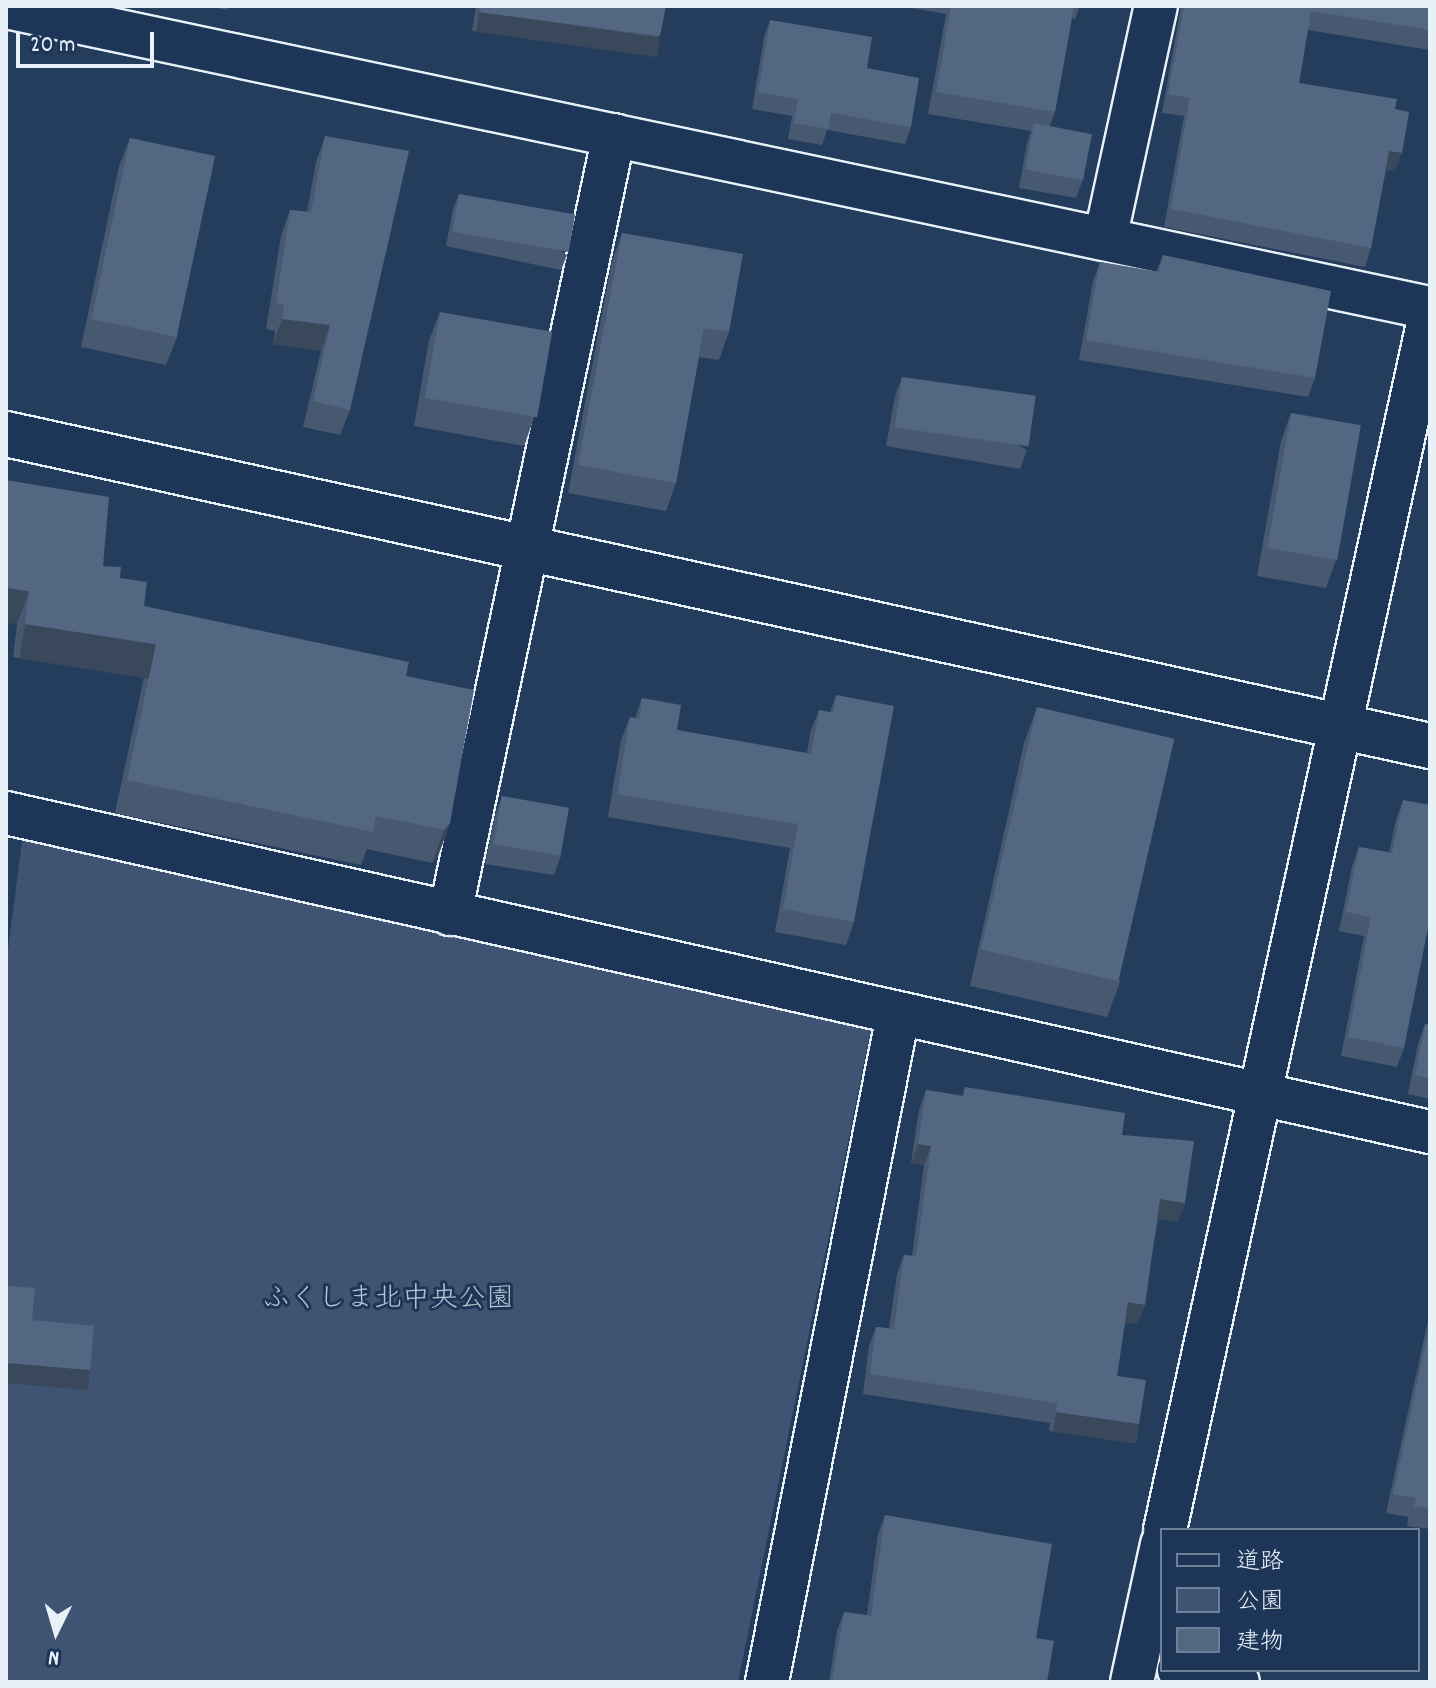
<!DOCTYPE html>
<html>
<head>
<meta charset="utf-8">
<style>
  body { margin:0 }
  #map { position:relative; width:1436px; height:1688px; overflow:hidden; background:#253d5d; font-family:Dekko,"Klee One",sans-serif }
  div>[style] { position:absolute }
  .green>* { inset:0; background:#3e5472 }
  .roads { filter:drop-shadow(2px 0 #e8f1f8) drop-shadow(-2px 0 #e8f1f8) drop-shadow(0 2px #e8f1f8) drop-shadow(0 -2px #e8f1f8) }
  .minor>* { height:42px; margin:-21px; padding:0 21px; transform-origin:21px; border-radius:21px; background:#1d3557 }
  .tertiary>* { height:44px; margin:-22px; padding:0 22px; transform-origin:22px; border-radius:22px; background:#1d3557 }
  .wall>* { inset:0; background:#475970 }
  .shaded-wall>* { inset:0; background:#3a485b; transform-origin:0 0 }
  .building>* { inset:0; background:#536782; transform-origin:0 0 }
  span { translate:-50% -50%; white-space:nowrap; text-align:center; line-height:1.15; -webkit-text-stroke:6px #1d3557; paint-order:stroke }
  .park-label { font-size:28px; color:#b5c2d0 }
  .frame { position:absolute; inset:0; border:8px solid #e8f1f8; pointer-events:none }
  .legend { position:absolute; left:1160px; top:1528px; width:260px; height:144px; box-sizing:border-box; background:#1d3557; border:2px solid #6e8097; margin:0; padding:10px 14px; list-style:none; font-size:24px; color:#e8f1f8 }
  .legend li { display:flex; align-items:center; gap:16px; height:40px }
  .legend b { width:40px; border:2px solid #6e8097 }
  .north { position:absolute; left:16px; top:1592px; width:80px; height:80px; -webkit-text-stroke:6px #1d3557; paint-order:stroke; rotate:185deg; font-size:22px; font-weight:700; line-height:32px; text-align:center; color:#e8f1f8 }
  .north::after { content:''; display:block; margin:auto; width:28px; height:36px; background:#e8f1f8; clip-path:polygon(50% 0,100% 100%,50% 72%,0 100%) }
  .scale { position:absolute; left:16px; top:32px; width:138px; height:36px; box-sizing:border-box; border:4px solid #e8f1f8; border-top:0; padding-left:10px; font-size:24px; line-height:28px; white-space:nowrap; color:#e8f1f8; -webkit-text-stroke:6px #1d3557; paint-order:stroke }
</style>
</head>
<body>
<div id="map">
  <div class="green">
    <div style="clip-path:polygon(24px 826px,873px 1019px,738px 1682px,6px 1682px,6px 965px)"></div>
  </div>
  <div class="roads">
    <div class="minor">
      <div style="left:6px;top:7px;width:1455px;rotate:11.94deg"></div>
      <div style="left:1105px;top:239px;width:239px;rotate:-77.7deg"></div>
      <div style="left:6px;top:813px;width:1459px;rotate:12.63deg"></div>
      <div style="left:450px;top:914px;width:796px;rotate:-78.11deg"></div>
      <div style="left:1165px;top:1530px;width:1244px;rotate:-77.7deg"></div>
      <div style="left:1179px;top:1670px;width:60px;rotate:11.5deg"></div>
      <div style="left:767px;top:1682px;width:680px;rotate:-78.89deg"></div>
      <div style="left:1132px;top:1682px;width:141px;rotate:-77.7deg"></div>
    </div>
    <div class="tertiary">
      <div style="left:6px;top:434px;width:1458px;rotate:12.36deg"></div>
    </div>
  </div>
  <div class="wall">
    <div style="clip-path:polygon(205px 6px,229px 6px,228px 10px)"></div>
    <div style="clip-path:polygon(476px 6px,666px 6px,653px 56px,472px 31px)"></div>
    <div style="clip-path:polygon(905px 6px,1080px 6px,1075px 19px,1072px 18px,1055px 112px,1050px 126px,1083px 179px,1076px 198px,1019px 188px,1027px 143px,1031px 131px,928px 114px,946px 14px,905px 7px)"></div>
    <div style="clip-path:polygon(1181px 6px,1430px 6px,1430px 50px,1308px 30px,1299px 83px,1395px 109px,1395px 171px,1386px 170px,1371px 248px,1365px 267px,1164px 227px,1184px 116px,1162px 113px)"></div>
    <div style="clip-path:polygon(770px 20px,867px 68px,911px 127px,905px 144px,827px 130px,822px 145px,788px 139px,792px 116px,752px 109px,764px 37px)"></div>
    <div style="clip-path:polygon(325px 136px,350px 410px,340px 435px,303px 427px,321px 351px,273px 344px,275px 331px,266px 329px,281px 236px,290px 210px,307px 212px,316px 162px)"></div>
    <div style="clip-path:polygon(130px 138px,177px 337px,166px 365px,81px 347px,119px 166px)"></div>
    <div style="clip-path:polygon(459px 194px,567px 255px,561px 270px,446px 246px,453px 209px)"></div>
    <div style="clip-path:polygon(622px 233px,729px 332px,719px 360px,699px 357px,676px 483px,666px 511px,568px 493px,612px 261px)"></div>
    <div style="clip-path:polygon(1163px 255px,1315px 378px,1308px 397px,1079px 360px,1093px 281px,1100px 262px,1156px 272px)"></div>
    <div style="clip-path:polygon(440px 312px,534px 418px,524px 446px,414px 426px,429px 340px)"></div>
    <div style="clip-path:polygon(902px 377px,1027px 450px,1020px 469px,886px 446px,895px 396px)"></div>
    <div style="clip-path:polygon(1291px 413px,1336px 560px,1326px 588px,1257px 576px,1281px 441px)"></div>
    <div style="clip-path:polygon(6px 480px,103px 566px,120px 578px,144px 606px,406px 676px,450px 823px,438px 856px,432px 863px,367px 849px,361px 865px,115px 813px,144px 677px,13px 657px,17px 624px)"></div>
    <div style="clip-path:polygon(836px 695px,854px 922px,846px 945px,775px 932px,790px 848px,608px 817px,621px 740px,630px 717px,635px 718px,642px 698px,677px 730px,807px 753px,810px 733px,819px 710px,830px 712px)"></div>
    <div style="clip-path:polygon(1037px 707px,1120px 982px,1107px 1017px,970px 986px,1024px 743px)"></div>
    <div style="clip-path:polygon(502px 796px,561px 856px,554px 875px,485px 864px,495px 816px)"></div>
    <div style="clip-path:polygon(1403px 800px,1404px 1048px,1397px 1067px,1341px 1056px,1364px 936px,1339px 931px,1352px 866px,1359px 847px,1389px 852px,1396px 820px)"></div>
    <div style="clip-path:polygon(1425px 1024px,1430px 1025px,1430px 1099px,1408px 1094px,1418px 1044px)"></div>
    <div style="clip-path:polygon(965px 1087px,1122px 1135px,1185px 1203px,1178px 1222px,1158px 1219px,1138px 1324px,1125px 1322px,1117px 1376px,1132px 1443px,1049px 1431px,1050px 1423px,863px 1394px,869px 1346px,876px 1327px,889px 1328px,897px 1274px,904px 1255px,912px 1256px,924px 1165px,911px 1163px,919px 1110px,926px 1090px,962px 1096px)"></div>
    <div style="clip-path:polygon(1430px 1311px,1430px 1529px,1407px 1526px,1408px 1517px,1386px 1513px)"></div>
    <div style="clip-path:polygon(885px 1515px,1036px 1638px,1047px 1682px,829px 1682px,837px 1631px,844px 1612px,867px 1615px,878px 1534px)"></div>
  </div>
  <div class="shaded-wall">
    <div style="left:479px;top:12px;width:183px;height:20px;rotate:8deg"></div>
    <div style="clip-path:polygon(1389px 151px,1402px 153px,1395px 171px,1382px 169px)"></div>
    <div style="clip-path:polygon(282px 319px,330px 325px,321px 351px,273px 344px)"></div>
    <div style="clip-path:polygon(6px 588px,29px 591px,17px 624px,6px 623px)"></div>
    <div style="left:25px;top:624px;width:133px;height:35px;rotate:9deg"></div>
    <div style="clip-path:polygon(450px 823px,438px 856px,432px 863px,444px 830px)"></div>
    <div style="clip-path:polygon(918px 1144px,931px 1146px,924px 1165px,911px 1163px)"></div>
    <div style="clip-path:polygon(1160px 1199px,1185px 1203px,1178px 1222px,1153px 1218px)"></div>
    <div style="clip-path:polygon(1128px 1302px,1145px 1305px,1138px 1324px,1121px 1322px)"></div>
    <div style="left:6px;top:1363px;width:84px;height:20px;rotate:5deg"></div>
    <div style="left:1056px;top:1412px;width:84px;height:20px;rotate:8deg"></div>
  </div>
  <div class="building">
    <div style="clip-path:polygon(480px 6px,666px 6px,660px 36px,479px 12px)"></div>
    <div style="clip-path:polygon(951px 6px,1074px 6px,1055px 112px,936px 92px)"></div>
    <div style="clip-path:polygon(1184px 6px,1430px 6px,1430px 30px,1311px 11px,1299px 83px,1397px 99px,1395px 109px,1409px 112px,1402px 153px,1389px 151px,1371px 248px,1171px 209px,1190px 98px,1168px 94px)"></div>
    <div style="clip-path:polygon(770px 20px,872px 37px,867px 68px,919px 78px,911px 127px,831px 113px,828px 129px,794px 123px,798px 99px,758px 92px)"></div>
    <div style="left:1034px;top:123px;width:59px;height:47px;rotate:11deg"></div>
    <div style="clip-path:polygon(325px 136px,409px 151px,350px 410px,313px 401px,330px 325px,282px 319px,284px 305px,276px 303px,290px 210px,311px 212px)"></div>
    <div style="left:130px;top:138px;width:87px;height:185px;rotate:12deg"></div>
    <div style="left:459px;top:194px;width:118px;height:38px;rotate:10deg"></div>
    <div style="clip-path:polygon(622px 233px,743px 254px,729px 332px,704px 328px,676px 483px,578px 465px)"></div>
    <div style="clip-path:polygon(1163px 255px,1331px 291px,1315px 378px,1086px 340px,1100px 262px,1159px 272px)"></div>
    <div style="left:440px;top:312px;width:114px;height:87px;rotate:10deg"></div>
    <div style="left:902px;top:377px;width:135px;height:51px;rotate:8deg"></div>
    <div style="left:1291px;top:413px;width:71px;height:137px;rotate:10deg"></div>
    <div style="clip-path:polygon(6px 480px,109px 497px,103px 566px,121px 567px,120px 578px,147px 582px,144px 606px,409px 662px,406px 676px,474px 690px,450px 823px,444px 830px,376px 816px,373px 832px,127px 780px,156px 644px,25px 624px,29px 591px,6px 588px)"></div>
    <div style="clip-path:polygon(836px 695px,894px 706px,854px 922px,783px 909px,798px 824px,617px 794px,630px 717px,639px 719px,642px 698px,681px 705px,677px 730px,811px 754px,819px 710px,833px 713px)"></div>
    <div style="left:1037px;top:707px;width:141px;height:249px;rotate:13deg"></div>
    <div style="left:502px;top:796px;width:68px;height:49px;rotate:10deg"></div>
    <div style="clip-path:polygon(1403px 800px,1430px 805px,1430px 918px,1404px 1048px,1348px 1037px,1371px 917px,1346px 912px,1359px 847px,1392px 853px)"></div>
    <div style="clip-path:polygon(1425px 1024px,1430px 1025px,1430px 1078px,1415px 1075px)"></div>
    <div style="clip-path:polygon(965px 1087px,1125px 1113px,1122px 1135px,1194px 1141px,1185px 1203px,1160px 1199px,1145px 1305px,1128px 1302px,1117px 1376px,1146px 1380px,1139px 1424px,1056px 1412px,1057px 1403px,870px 1374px,876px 1327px,894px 1329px,904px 1255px,916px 1256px,931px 1146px,918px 1144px,926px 1090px,964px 1096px)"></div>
    <div style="clip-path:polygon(6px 1286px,35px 1288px,32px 1320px,94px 1326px,90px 1370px,6px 1363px)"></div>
    <div style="clip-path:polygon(1430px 1324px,1430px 1509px,1414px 1506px,1416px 1498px,1393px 1494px)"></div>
    <div style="clip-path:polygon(885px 1515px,1052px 1544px,1036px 1638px,1054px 1641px,1047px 1682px,832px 1682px,844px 1612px,871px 1616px)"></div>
  </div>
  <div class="park-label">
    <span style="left:388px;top:1301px">ふくしま北中央公園</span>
  </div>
  <div class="frame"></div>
  <ul class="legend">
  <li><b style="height:10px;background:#1d3557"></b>道路</li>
  <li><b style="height:22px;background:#3e5472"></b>公園</li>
  <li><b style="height:22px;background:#536782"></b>建物</li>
  </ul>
  <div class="north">N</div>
  <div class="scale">20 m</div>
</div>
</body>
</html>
